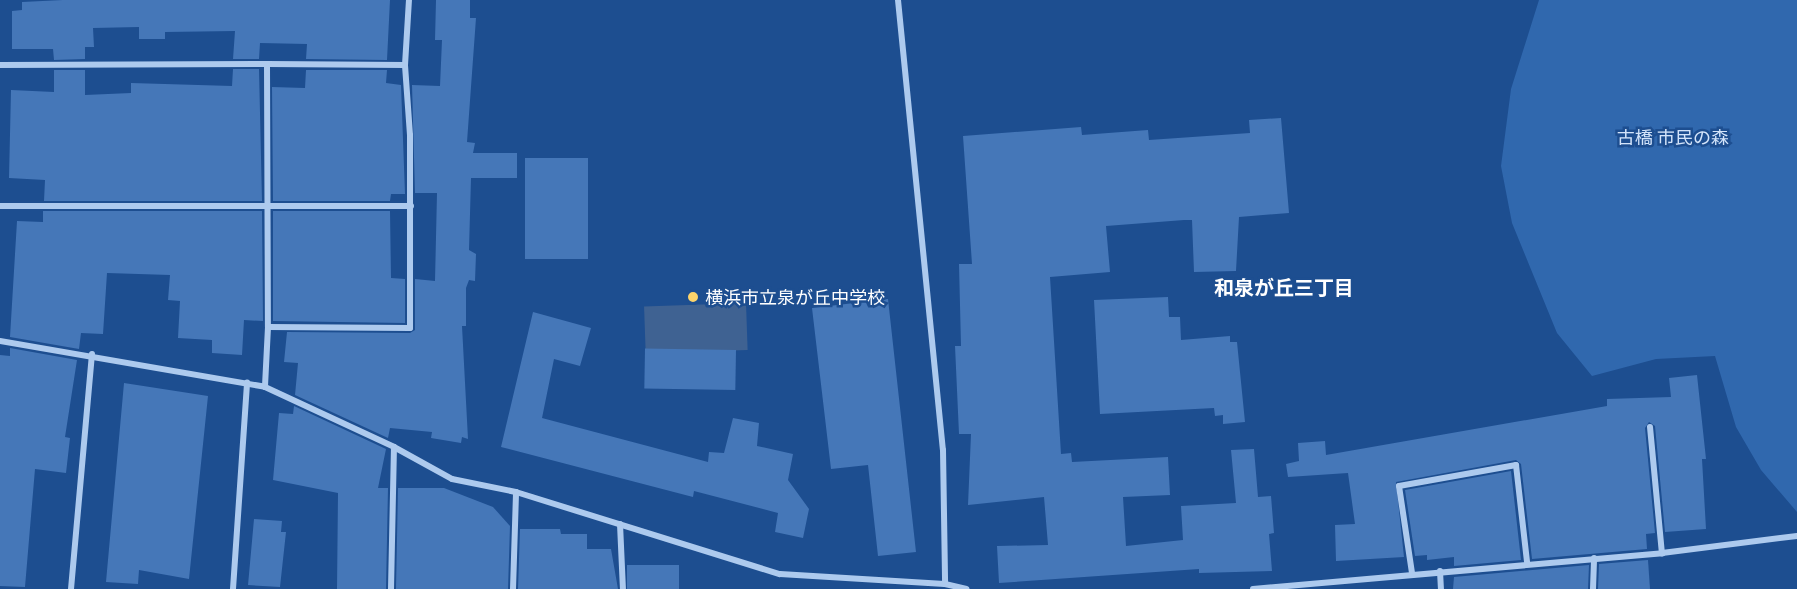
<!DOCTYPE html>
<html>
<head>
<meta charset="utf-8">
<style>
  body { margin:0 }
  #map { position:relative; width:1797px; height:589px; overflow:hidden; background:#1d4e90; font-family:"Exo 2","Noto Sans JP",sans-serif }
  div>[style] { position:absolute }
  .green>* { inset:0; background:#3068ae }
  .water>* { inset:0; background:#3f6292; transform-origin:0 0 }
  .building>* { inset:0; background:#4577b8; transform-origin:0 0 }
  .minor>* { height:6px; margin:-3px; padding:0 3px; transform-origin:3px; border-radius:3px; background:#adcaee }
  .dots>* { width:16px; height:16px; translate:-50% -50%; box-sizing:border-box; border:3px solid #1d4e90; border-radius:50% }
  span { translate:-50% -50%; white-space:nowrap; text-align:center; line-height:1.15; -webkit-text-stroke:5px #1d4e90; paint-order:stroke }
  .park-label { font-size:18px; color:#d3e4fa }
  .poi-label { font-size:18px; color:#fff }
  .left { translate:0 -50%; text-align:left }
  .neighbourhood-label { font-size:20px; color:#fff; font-weight:700 }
</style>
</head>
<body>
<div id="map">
  <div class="green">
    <div style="clip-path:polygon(1539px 0,1797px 0,1797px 512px,1761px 470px,1736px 427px,1715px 356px,1656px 359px,1592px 376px,1557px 333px,1512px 223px,1501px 166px,1511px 89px)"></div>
  </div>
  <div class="water">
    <div style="left:746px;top:303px;width:47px;height:102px;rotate:88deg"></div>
  </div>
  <div class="building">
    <div style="clip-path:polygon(63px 0,390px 0,387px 60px,306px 59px,307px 44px,260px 43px,259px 59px,233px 59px,235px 31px,165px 32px,165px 39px,139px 39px,139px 27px,93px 28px,94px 47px,85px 47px,85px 59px,54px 60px,53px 49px,12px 49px,12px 11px,22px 10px,22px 2px)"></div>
    <div style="clip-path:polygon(436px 0,470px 0,470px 18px,476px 18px,467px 142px,475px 143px,473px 153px,517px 153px,517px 178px,471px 178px,469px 250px,476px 254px,475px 281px,469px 280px,466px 288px,466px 326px,462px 326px,468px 439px,462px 437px,461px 443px,431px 438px,432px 432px,390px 428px,388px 438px,295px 395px,298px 363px,284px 362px,287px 332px,410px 333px,415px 330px,415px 279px,435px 281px,437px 193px,415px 193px,412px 85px,440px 86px,442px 40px,435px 40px)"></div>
    <div style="clip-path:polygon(233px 69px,259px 69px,262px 201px,44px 201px,45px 180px,9px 178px,11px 90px,54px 92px,54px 70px,85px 70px,85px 95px,131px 93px,131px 83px,232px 86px)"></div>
    <div style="clip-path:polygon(306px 70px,387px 70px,386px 83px,401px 85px,405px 194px,391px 194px,390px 201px,273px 201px,272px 87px,305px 88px)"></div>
    <div style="clip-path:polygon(1281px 118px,1289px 213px,1239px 217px,1236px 271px,1194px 272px,1192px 220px,1184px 220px,1106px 226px,1110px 272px,1050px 277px,1061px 454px,1071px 453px,1072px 462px,1168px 457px,1170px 495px,1123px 497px,1126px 546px,1183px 540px,1181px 506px,1236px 503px,1231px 450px,1254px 449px,1258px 497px,1271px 496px,1274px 533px,1269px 534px,1272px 571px,1199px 573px,1199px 569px,999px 583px,997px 546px,1048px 545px,1044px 497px,968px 505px,971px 434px,959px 434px,955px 346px,961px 346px,959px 264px,972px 264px,963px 136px,1081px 127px,1082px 135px,1148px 130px,1149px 140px,1250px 133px,1249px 120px)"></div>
    <div style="left:525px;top:158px;width:63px;height:101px"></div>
    <div style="clip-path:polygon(43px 211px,262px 211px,263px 321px,244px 320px,242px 355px,212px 353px,212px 340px,178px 338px,180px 301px,168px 300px,170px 275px,107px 273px,103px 334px,81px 333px,79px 349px,10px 337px,17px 221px,43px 222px)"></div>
    <div style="clip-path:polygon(273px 211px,390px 211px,391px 278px,405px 279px,405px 323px,273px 321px)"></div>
    <div style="clip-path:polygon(1168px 297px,1169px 317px,1180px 317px,1181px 340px,1230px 336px,1230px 342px,1237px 342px,1245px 422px,1223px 424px,1223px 415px,1215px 416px,1214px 408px,1100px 414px,1094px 300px)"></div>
    <div style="clip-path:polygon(888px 299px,916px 552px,878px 556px,868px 465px,831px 469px,812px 308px)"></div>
    <div style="clip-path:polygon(533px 312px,591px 328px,580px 366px,554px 359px,542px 418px,708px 462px,709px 452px,724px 453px,733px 418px,759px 423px,757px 446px,793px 454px,788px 480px,809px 509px,803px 538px,775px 532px,778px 513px,694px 491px,693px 497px,501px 447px)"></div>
    <div style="clip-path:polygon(10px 348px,77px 360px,65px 437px,70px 438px,66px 473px,35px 469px,25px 587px,0 586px,0 355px,10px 356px)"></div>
    <div style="left:736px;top:350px;width:40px;height:91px;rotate:91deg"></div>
    <div style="clip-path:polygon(1697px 375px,1706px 459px,1702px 459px,1706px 529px,1665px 532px,1655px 426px,1649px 422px,1645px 428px,1655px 533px,1646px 534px,1647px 549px,1532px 559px,1521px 464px,1516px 460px,1396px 482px,1404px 557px,1336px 561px,1335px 525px,1355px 524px,1348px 473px,1288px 477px,1286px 464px,1299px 461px,1298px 443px,1325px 441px,1326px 455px,1607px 406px,1607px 399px,1671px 397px,1669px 378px)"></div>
    <div style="clip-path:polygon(124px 383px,208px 396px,189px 579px,139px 570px,138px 584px,106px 582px)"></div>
    <div style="clip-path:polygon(294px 406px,386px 449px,378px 488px,388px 488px,386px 589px,337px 589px,338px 493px,273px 480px,279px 413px,293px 414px)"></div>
    <div style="clip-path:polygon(1511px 471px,1521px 560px,1454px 566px,1454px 557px,1427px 560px,1427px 555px,1415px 556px,1405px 490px)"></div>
    <div style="clip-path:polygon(398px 488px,444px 488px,493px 507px,510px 526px,508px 589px,396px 589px)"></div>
    <div style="clip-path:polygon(254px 519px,282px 521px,281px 532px,286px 532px,280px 587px,248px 585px)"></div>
    <div style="clip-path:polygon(520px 529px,560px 529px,561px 534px,587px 534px,587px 549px,611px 549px,618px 589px,518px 589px)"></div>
    <div style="clip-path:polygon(1648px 560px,1650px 589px,1598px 589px,1599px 564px)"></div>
    <div style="left:627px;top:565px;width:52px;height:24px"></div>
    <div style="clip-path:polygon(1589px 565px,1588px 589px,1453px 589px,1454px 577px)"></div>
  </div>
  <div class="minor">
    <div style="left:898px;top:0;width:452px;rotate:84.3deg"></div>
    <div style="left:943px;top:450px;width:134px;rotate:89.1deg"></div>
    <div style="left:267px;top:64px;width:138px;rotate:0.4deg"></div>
    <div style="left:0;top:65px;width:267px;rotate:-0.2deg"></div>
    <div style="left:267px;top:64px;width:263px;rotate:89.8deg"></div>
    <div style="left:268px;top:327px;width:60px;rotate:92.9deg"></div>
    <div style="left:0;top:206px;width:411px"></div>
    <div style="left:268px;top:327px;width:142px;rotate:0.4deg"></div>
    <div style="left:410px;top:328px;width:193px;rotate:-90deg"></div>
    <div style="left:410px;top:135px;width:70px;rotate:-94.1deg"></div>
    <div style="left:405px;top:65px;width:65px;rotate:-86.5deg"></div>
    <div style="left:0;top:341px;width:269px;rotate:9.8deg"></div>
    <div style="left:265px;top:387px;width:142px;rotate:24.9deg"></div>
    <div style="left:394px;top:447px;width:66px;rotate:28.9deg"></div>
    <div style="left:452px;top:479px;width:65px;rotate:11.5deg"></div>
    <div style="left:516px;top:492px;width:276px;rotate:17.3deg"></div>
    <div style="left:780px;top:574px;width:165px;rotate:3.5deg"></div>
    <div style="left:945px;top:584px;width:22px;rotate:13deg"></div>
    <div style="left:1650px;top:427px;width:127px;rotate:84.6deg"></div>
    <div style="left:620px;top:524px;width:65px;rotate:87.4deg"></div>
    <div style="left:1440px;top:571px;width:18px;rotate:87deg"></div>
    <div style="left:1412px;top:573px;width:88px;rotate:-98.5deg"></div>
    <div style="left:1399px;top:486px;width:119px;rotate:-10.2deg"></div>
    <div style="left:1516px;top:465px;width:98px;rotate:83.5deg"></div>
    <div style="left:71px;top:589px;width:236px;rotate:-84.9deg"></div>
    <div style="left:233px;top:589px;width:207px;rotate:-86.1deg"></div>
    <div style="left:391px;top:589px;width:142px;rotate:-88.8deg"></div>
    <div style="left:513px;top:589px;width:97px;rotate:-88.2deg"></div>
    <div style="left:1253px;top:589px;width:411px;rotate:-5deg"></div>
    <div style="left:1662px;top:553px;width:136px;rotate:-7.2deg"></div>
    <div style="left:1593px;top:589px;width:31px;rotate:-88deg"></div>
  </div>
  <div class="dots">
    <div style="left:693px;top:297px;background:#fdd46b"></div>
  </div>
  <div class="park-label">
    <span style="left:1673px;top:137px">古橋 市民の森</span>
  </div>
  <div class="poi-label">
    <span class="left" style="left:705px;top:297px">横浜市立泉が丘中学校</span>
  </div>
  <div class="neighbourhood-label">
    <span style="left:1284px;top:287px">和泉が丘三丁目</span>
  </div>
</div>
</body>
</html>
